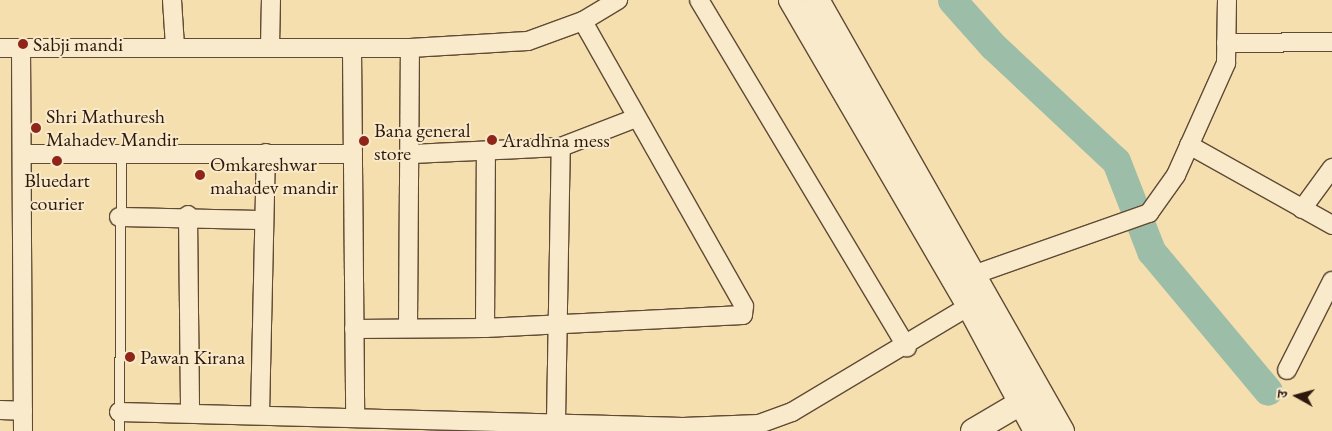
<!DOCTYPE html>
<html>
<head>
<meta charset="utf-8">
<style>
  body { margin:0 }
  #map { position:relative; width:1332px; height:431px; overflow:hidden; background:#f5dfae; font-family:"EB Garamond","Noto Serif Devanagari",serif }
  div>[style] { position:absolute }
  .river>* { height:29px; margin:-14.5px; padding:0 14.5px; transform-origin:14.5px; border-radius:14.5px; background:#9cbda8 }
  .roads { filter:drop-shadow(1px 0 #604a35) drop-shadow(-1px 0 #604a35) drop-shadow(0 1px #604a35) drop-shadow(0 -1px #604a35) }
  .lane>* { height:9px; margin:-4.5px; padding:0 4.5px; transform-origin:4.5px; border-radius:4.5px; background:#f8eaca }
  .street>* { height:18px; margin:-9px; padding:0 9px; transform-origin:9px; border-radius:9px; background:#f8eaca }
  .secondary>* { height:24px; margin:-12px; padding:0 12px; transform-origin:12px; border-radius:12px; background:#f8eaca }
  .dots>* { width:14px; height:14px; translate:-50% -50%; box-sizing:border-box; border:2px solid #f8eaca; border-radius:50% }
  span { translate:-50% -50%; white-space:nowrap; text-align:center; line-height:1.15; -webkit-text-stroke:4px #f8eaca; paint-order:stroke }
  .poi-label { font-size:20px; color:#2e180d }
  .left { translate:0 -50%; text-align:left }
  .north { position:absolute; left:1272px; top:371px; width:50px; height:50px; -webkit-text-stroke:4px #f8eaca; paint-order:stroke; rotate:277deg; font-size:14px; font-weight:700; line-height:20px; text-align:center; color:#2e180d }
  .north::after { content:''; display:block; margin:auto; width:18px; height:22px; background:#2e180d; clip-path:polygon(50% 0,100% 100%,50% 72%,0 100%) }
</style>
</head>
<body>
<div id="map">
  <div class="river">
    <div style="left:952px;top:0;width:62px;rotate:48.3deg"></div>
    <div style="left:993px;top:46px;width:168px;rotate:43.1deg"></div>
    <div style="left:1116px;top:161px;width:97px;rotate:68.7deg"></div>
    <div style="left:1151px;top:251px;width:182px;rotate:50.1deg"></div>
  </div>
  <div class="roads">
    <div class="lane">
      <div style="left:119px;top:431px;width:277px;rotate:-89.6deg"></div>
    </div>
    <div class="street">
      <div style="left:172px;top:0;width:47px;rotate:86.3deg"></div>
      <div style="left:699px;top:0;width:405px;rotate:59.1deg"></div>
      <div style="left:1226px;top:43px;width:106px;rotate:-0.5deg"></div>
      <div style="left:270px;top:46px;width:46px;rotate:-88.8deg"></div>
      <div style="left:0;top:48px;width:410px"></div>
      <div style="left:410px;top:48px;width:118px;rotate:-3.4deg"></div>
      <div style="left:528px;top:41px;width:59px;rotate:-20deg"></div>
      <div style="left:583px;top:21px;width:41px;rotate:-31deg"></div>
      <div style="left:21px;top:48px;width:383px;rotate:89.7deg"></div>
      <div style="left:352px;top:49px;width:369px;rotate:89.5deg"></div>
      <div style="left:1189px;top:145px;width:164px;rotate:29.2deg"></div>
      <div style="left:23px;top:154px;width:330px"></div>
      <div style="left:412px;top:154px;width:149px;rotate:-2.7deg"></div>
      <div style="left:561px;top:147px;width:80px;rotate:-21.1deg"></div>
      <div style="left:1302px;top:209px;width:51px;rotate:-53.8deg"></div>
      <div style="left:188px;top:215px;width:197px;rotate:89.4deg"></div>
      <div style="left:119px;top:217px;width:143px;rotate:1.2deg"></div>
      <div style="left:973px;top:275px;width:187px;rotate:-19.4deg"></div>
      <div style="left:1149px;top:213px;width:47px;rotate:-54.6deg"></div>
      <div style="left:1176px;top:175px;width:123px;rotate:-65.9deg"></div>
      <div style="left:1226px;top:63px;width:63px;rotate:-89.1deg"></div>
      <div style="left:408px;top:326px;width:278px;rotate:-89.6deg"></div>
      <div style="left:485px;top:328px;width:176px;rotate:-89.7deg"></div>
      <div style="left:354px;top:329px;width:131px;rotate:-0.4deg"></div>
      <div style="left:485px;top:328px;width:258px;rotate:-2.9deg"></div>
      <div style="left:743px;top:315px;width:9px;rotate:-84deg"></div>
      <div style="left:744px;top:306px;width:327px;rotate:-119.5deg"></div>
      <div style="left:1287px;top:370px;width:100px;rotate:-63.2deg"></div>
      <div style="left:0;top:410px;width:23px;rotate:2deg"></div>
      <div style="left:119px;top:412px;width:564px;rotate:1.52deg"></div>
      <div style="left:683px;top:427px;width:76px;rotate:-2.3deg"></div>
      <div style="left:759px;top:424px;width:35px;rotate:-20deg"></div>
      <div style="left:792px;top:412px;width:206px;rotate:-30.9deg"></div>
      <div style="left:260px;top:414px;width:261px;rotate:-88.7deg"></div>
      <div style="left:556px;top:421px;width:274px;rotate:-89deg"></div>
    </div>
    <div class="secondary">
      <div style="left:791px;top:0;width:354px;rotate:59.8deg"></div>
      <div style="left:969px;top:306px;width:142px;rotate:61.8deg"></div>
      <div style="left:817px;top:0;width:496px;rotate:60.4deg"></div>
      <div style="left:973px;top:431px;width:71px;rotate:-30.5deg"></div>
    </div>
  </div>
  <div class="dots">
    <div style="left:23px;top:44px;background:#8f2418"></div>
    <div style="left:36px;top:128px;background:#8f2418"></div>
    <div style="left:492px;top:140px;background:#8f2418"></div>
    <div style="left:364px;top:141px;background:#8f2418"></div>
    <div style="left:57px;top:161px;background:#8f2418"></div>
    <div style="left:200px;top:175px;background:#8f2418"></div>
    <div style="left:130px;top:357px;background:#8f2418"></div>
  </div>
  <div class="poi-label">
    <span class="left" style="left:33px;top:44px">Sabji mandi</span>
    <span class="left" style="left:46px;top:128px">Shri Mathuresh<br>Mahadev Mandir</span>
    <span class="left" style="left:374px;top:142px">Bana general<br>store</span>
    <span class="left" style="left:502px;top:140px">Aradhna mess</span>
    <span class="left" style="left:210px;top:176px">Omkareshwar<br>mahadev mandir</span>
    <span style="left:57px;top:192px">Bluedart<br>courier</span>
    <span class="left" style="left:140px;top:357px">Pawan Kirana</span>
  </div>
  <div class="north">उ</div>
</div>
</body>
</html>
